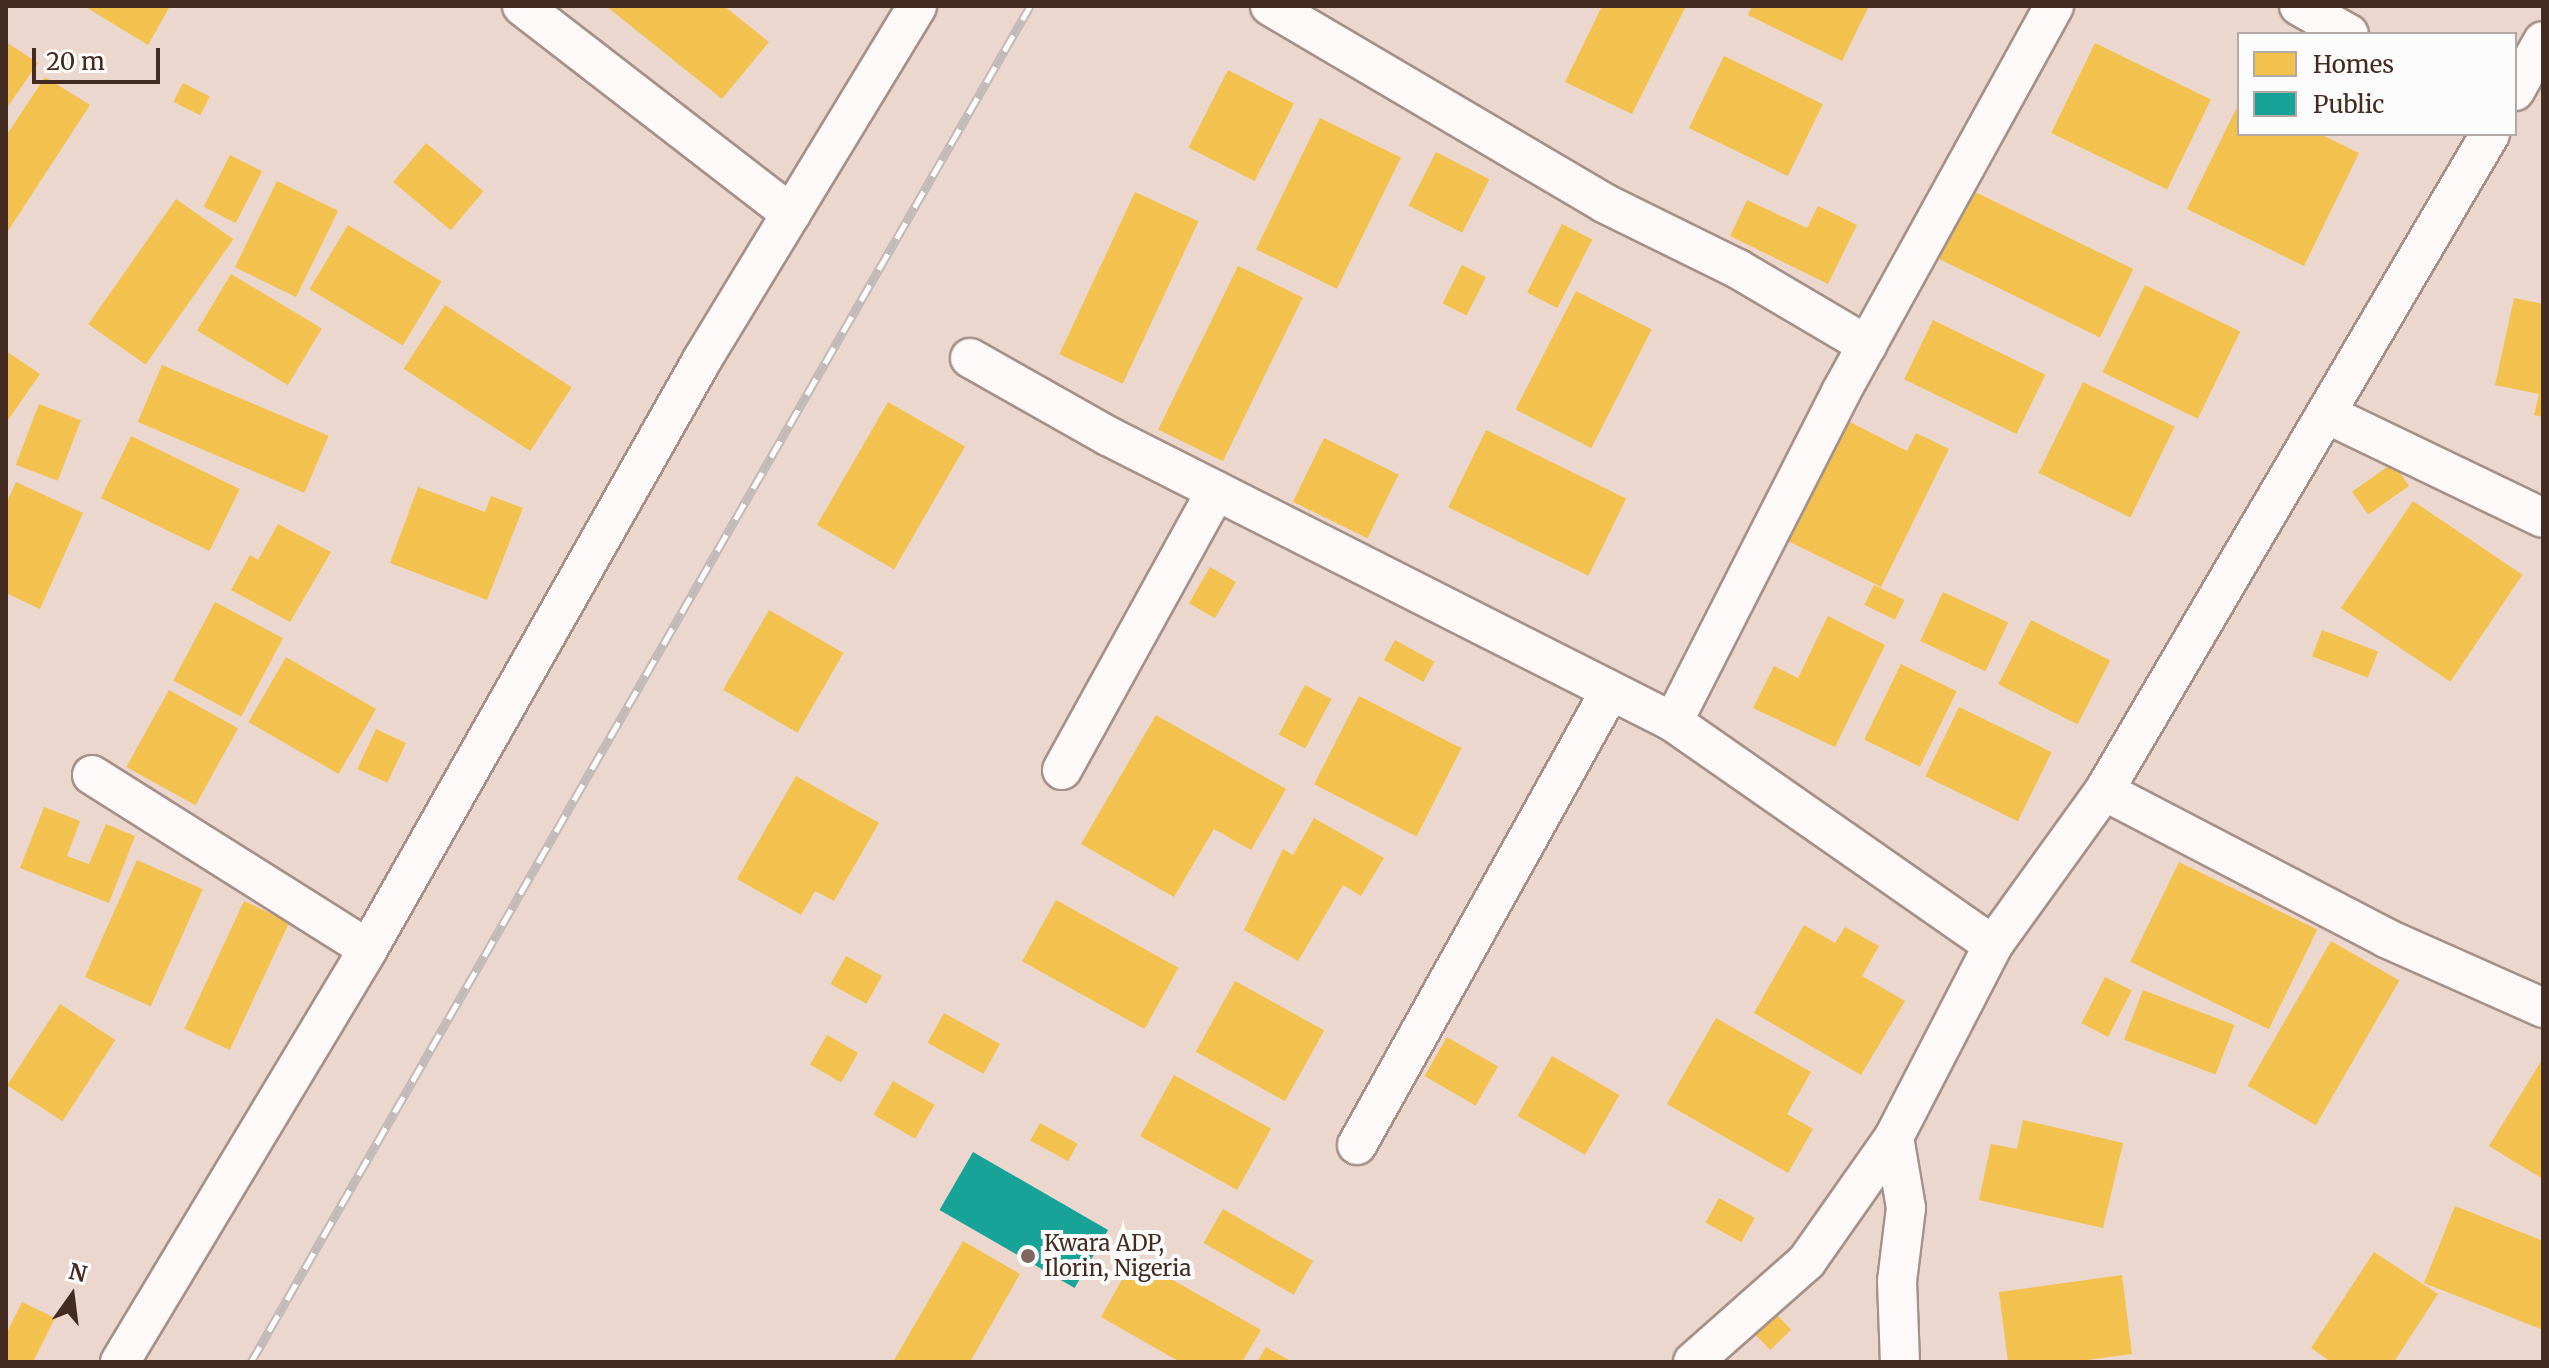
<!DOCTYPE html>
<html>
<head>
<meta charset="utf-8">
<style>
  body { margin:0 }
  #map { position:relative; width:2549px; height:1368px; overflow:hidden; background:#ecd7cf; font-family:Merriweather,serif }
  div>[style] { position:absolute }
  .homes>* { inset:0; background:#f2c14e; transform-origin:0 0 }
  .public>* { inset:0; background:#17a398; transform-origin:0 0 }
  .roads { filter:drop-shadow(2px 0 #a6918a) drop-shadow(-2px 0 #a6918a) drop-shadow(0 2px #a6918a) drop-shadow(0 -2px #a6918a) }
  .street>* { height:38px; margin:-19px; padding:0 19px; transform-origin:19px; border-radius:19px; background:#fcf9f8 }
  .rail>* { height:9px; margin-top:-4.5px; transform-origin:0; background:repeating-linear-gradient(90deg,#fcfcfc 0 18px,#c1bab8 0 36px); box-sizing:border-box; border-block:2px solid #c1bab8 }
  .dots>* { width:22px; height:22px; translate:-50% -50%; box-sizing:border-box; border:4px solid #fcfcfc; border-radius:50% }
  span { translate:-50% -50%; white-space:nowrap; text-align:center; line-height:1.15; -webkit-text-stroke:8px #fcfcfc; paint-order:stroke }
  .poi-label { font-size:22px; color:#442b21 }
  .left { translate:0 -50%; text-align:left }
  .frame { position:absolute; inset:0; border:8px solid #442b21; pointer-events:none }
  .legend { position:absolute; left:2237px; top:32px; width:280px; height:104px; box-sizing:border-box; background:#fcfcfc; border:2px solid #b2a8a4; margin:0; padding:10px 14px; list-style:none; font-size:24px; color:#442b21 }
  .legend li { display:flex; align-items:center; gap:16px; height:40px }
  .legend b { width:40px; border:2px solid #b2a8a4 }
  .north { position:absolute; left:32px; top:1256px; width:80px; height:80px; -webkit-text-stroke:6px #fcfcfc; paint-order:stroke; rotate:14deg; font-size:22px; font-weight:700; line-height:32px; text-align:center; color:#442b21 }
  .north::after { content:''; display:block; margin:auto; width:28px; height:36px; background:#442b21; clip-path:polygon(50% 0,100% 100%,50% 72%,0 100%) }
  .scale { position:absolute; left:32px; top:48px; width:128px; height:36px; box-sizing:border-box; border:4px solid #442b21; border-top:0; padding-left:10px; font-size:24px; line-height:28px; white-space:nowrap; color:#442b21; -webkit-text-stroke:6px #fcfcfc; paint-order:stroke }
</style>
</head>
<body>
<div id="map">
  <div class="homes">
    <div style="clip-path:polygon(84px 6px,170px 6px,148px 45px)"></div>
    <div style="clip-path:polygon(606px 6px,724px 6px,769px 42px,722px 99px)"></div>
    <div style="clip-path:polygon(1602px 6px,1686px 6px,1632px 114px,1565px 82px)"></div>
    <div style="clip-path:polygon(1752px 6px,1869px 6px,1842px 61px,1748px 15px)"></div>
    <div style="clip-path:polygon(6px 42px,38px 63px,6px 109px)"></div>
    <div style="left:2095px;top:43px;width:129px;height:100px;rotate:26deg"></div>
    <div style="left:1724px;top:56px;width:110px;height:80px;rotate:26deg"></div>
    <div style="left:1228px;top:70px;width:74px;height:87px;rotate:27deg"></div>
    <div style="clip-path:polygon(45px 77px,90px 105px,6px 234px,6px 136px)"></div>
    <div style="left:183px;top:83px;width:30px;height:21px;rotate:27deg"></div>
    <div style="clip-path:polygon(2239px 103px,2239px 134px,2320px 134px,2359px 153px,2304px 266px,2187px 209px)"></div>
    <div style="left:1320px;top:118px;width:90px;height:146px;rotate:26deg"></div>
    <div style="left:426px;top:143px;width:75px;height:51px;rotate:40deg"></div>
    <div style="left:1436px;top:152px;width:60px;height:60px;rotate:27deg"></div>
    <div style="left:230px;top:155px;width:36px;height:58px;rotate:27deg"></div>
    <div style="left:277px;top:181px;width:68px;height:96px;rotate:26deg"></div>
    <div style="left:1967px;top:188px;width:185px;height:76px;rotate:26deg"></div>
    <div style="left:1135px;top:192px;width:70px;height:179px;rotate:25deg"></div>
    <div style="left:176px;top:199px;width:70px;height:153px;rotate:35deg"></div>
    <div style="clip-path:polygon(1747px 200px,1807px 228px,1818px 206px,1857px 225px,1828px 284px,1730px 236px)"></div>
    <div style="left:1562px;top:224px;width:34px;height:77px;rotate:27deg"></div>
    <div style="left:348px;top:225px;width:109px;height:75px;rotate:31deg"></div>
    <div style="left:1462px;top:265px;width:27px;height:43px;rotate:27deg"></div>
    <div style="left:1238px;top:266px;width:72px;height:182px;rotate:26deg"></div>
    <div style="left:231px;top:274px;width:106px;height:66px;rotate:31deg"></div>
    <div style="left:2145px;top:285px;width:106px;height:97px;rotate:26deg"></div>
    <div style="left:1576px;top:291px;width:85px;height:133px;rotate:27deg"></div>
    <div style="clip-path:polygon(2514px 298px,2543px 304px,2543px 417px,2534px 415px,2539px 394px,2495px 385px)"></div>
    <div style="left:445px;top:305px;width:151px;height:76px;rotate:33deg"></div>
    <div style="left:1933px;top:320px;width:125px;height:66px;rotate:26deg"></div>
    <div style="clip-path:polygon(6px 351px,40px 374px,6px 423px)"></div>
    <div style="left:162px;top:365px;width:181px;height:62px;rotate:23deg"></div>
    <div style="left:2083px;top:382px;width:102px;height:101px;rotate:26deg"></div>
    <div style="left:888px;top:402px;width:89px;height:142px;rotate:30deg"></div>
    <div style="left:39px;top:404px;width:45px;height:65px;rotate:21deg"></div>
    <div style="clip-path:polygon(1848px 421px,1907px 451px,1916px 433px,1949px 449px,1881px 587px,1788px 541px)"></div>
    <div style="left:1486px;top:430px;width:156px;height:86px;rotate:26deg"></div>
    <div style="left:131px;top:436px;width:121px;height:69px;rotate:26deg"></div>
    <div style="left:1324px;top:438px;width:83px;height:71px;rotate:26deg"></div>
    <div style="left:2393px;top:463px;width:28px;height:50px;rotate:55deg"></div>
    <div style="clip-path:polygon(16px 482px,83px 513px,40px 609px,6px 593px,6px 504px)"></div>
    <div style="clip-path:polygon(418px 487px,485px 512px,491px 496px,523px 508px,487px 600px,390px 563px)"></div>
    <div style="left:2413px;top:501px;width:132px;height:129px;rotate:34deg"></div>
    <div style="clip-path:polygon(278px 524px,331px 552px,290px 622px,231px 590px,250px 555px,258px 560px)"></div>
    <div style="left:1210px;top:567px;width:30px;height:42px;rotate:30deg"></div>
    <div style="left:1874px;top:585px;width:34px;height:22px;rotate:26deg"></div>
    <div style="left:1943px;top:592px;width:72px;height:54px;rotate:25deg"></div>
    <div style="left:215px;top:602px;width:77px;height:89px;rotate:28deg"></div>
    <div style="left:769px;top:610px;width:86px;height:92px;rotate:30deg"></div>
    <div style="clip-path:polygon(1828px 616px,1885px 645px,1835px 747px,1753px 708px,1774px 666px,1798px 678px)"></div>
    <div style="left:2031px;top:620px;width:89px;height:72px;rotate:27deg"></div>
    <div style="left:2322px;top:630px;width:60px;height:28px;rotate:21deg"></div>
    <div style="left:1395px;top:640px;width:45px;height:23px;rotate:29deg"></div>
    <div style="left:286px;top:657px;width:104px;height:75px;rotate:30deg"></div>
    <div style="left:1901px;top:664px;width:62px;height:84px;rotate:26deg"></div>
    <div style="left:1305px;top:685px;width:30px;height:56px;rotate:28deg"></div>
    <div style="left:169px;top:690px;width:79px;height:88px;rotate:29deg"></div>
    <div style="left:1359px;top:696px;width:115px;height:99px;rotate:27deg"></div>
    <div style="left:1959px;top:707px;width:103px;height:77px;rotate:26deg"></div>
    <div style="clip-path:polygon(1156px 715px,1286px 789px,1251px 850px,1214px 829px,1174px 897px,1081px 844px)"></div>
    <div style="left:376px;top:729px;width:33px;height:44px;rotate:25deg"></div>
    <div style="clip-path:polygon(796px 776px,879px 823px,834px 901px,815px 891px,801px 915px,737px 879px)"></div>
    <div style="clip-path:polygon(44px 807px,80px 821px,67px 856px,89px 864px,106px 824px,135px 836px,109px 903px,20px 868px)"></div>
    <div style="clip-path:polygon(1314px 818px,1384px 858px,1361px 896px,1343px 885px,1298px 961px,1244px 930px,1283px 849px,1293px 855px)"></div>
    <div style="left:137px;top:860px;width:72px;height:128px;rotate:24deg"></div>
    <div style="left:2179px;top:862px;width:154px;height:111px;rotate:26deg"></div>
    <div style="left:1056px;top:900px;width:140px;height:70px;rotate:29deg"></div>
    <div style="left:244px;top:901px;width:50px;height:141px;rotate:25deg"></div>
    <div style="clip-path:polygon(1804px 925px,1835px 943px,1845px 927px,1879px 946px,1862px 976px,1905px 1001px,1861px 1075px,1754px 1013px)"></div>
    <div style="left:2331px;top:941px;width:79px;height:167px;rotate:30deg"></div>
    <div style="left:846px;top:956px;width:41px;height:32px;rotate:29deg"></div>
    <div style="left:2105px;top:977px;width:30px;height:52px;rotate:27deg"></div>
    <div style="left:1235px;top:981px;width:102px;height:81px;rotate:29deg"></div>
    <div style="left:2143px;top:990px;width:98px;height:53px;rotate:21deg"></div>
    <div style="left:60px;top:1004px;width:66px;height:97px;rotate:33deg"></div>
    <div style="left:944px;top:1013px;width:64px;height:34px;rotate:29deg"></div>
    <div style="clip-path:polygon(1716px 1018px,1811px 1072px,1787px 1114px,1813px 1129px,1788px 1173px,1667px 1104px)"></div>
    <div style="left:827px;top:1035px;width:36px;height:34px;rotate:30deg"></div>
    <div style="left:1447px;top:1037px;width:59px;height:45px;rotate:30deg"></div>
    <div style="left:1552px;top:1056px;width:78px;height:69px;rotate:30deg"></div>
    <div style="clip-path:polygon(2543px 1058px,2543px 1179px,2489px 1146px)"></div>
    <div style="left:1174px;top:1075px;width:111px;height:70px;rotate:29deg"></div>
    <div style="left:893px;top:1081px;width:48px;height:39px;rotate:30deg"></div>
    <div style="clip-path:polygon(2023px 1120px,2123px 1143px,2103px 1228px,1979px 1200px,1991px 1144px,2017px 1149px)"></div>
    <div style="left:1040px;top:1123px;width:43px;height:20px;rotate:29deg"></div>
    <div style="left:1719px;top:1198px;width:41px;height:28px;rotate:29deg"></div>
    <div style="clip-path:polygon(2455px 1206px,2543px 1241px,2543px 1330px,2424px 1283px)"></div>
    <div style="left:1223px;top:1209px;width:104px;height:39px;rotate:30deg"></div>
    <div style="clip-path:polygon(963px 1241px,1020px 1274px,970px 1362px,893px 1362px)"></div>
    <div style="clip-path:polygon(2374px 1252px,2438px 1294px,2394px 1362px,2331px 1362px,2311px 1348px)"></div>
    <div style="clip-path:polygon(1134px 1258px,1261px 1330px,1242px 1362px,1180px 1362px,1101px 1317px)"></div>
    <div style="clip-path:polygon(2122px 1275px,2132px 1354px,2071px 1362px,2008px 1362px,1999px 1292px)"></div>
    <div style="clip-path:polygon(22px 1302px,55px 1318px,33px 1362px,6px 1362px,6px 1334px)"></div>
    <div style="left:1771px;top:1309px;width:29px;height:29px;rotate:46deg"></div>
    <div style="clip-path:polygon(1266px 1347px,1292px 1362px,1257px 1362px)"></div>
  </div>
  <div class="public">
    <div style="left:973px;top:1152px;width:156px;height:67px;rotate:30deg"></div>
  </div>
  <div class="roads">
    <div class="street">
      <div style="left:522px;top:6px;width:340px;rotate:37.7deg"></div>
      <div style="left:1270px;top:6px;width:388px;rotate:30.5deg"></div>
      <div style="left:1604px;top:203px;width:149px;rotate:26.2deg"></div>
      <div style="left:1738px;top:269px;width:150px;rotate:30.5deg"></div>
      <div style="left:2299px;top:6px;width:57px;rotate:29.2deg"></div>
      <div style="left:2515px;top:91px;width:57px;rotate:-60.8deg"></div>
      <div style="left:970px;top:358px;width:159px;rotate:29.5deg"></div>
      <div style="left:1108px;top:436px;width:633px;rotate:26.85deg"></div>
      <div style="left:1673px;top:722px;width:390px;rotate:34.9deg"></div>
      <div style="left:2329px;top:415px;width:237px;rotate:25.7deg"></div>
      <div style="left:1673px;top:722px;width:370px;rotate:-63deg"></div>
      <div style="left:1841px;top:392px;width:441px;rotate:-61.1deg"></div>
      <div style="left:1062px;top:770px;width:319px;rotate:-61.1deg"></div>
      <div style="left:92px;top:775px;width:326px;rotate:32.2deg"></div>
      <div style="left:2104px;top:791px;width:318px;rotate:27.5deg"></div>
      <div style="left:2386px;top:938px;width:172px;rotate:24deg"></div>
      <div style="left:1894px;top:1137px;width:72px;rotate:80.4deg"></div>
      <div style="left:1906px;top:1208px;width:74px;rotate:97deg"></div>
      <div style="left:1897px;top:1281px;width:81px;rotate:87.9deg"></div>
      <div style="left:1357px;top:1145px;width:520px;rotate:-60.87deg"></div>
      <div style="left:120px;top:1362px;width:482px;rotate:-59deg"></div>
      <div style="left:368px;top:949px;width:677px;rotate:-60.44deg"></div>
      <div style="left:702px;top:360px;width:414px;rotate:-58.7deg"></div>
      <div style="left:1693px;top:1362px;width:152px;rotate:-41.5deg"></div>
      <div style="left:1807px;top:1261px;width:151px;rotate:-54.9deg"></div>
      <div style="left:1894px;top:1137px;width:216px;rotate:-62.7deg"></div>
      <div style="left:1993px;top:945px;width:190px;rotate:-54.2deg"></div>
      <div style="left:2104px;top:791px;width:762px;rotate:-59.56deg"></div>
    </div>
  </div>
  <div class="rail">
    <div style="left:251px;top:1362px;width:1564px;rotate:-60.12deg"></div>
  </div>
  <div class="dots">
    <div style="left:1028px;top:1256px;background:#7f675e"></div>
  </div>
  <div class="poi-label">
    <span class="left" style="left:1044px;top:1256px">Kwara ADP,<br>Ilorin, Nigeria</span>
  </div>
  <div class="frame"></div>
  <ul class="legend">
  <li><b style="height:22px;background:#f2c14e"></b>Homes</li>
  <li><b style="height:22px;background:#17a398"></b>Public</li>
  </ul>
  <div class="north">N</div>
  <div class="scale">20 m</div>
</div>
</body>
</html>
